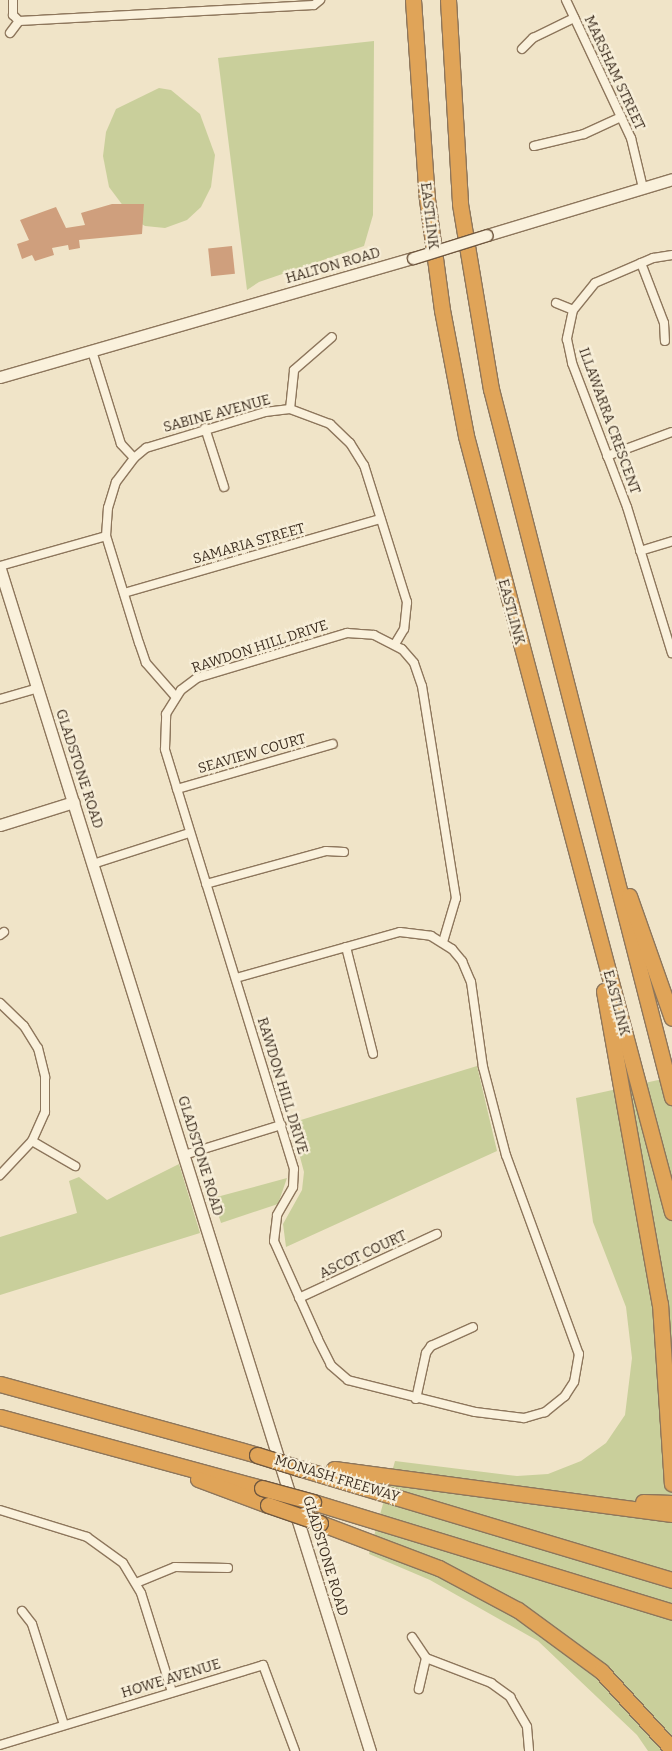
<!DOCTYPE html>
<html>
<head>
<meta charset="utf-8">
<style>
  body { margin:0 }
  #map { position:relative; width:672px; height:1751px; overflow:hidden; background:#f0e4c8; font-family:Bitter,serif }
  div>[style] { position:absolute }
  .green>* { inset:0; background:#c9cf9b }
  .building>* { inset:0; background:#cf9f7d; transform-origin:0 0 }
  .roads { filter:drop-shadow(1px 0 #8d765c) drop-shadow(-1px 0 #8d765c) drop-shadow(0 1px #8d765c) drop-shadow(0 -1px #8d765c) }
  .street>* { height:8px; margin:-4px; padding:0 4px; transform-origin:4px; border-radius:4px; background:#faf1dc }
  .secondary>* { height:11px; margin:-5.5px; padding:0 5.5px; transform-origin:5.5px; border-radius:5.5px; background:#faf1dc }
  .highway>* { height:15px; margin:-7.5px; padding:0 7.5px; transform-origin:7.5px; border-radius:7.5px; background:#e0a458 }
  .bridges { filter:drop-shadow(1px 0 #6f573f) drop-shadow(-1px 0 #6f573f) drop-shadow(0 1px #6f573f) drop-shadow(0 -1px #6f573f) }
  .secondary-bridge>* { height:11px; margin:-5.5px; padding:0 5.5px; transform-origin:5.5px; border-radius:5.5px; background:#faf1dc }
  .highway-bridge>* { height:15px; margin:-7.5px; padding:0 7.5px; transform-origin:7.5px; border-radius:7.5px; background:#e0a458 }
  span { translate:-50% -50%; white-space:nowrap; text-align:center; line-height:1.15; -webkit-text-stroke:4px #f7eed8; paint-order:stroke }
  .street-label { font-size:14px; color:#3d2e20 }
</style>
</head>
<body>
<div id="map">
  <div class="green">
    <div style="clip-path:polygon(374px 41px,373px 215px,364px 246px,259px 282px,247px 290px,218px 58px)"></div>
    <div style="clip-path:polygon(159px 88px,171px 90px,200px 114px,215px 155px,211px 187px,201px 207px,187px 220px,165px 228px,145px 226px,133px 219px,109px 187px,103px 156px,106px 132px,116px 109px)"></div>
    <div style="clip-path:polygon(477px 1066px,497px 1151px,286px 1247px,283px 1224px,302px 1190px,304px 1172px,291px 1123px)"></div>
    <div style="clip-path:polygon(672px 1077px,672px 1751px,648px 1751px,637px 1735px,538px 1641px,430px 1580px,369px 1554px,395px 1461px,517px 1476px,548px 1474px,581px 1461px,606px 1443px,625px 1415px,632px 1358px,626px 1307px,593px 1222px,576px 1098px)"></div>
    <div style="clip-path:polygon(179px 1164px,200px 1233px,0 1295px,0 1237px,77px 1213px,69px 1181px,79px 1177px,107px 1200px)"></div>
    <div style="clip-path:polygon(287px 1178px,278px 1204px,221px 1223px,213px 1198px)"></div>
  </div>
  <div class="building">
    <div style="clip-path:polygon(112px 204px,144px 204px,142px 234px,79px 240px,80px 248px,69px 250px,68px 245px,52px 248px,54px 255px,35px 261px,32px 255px,22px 259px,17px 244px,29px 240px,20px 220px,56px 207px,66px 228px,85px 225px,81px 213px)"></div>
    <div style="left:232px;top:246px;width:28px;height:24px;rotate:84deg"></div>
  </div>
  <div class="roads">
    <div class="street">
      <div style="left:13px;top:0;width:15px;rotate:90deg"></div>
      <div style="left:13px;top:15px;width:8px;rotate:45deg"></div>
      <div style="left:19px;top:21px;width:295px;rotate:-3.1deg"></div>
      <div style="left:314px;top:5px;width:8px;rotate:-40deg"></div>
      <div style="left:566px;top:0;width:153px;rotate:64.8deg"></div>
      <div style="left:631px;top:138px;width:51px;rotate:76.5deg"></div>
      <div style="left:10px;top:33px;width:15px;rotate:-53deg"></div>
      <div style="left:522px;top:49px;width:16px;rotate:-45deg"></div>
      <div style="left:533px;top:38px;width:46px;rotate:-26deg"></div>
      <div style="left:534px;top:146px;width:51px;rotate:-13.5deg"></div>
      <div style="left:584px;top:134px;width:41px;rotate:-24.7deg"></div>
      <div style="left:672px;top:255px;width:19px;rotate:171deg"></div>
      <div style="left:653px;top:258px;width:63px;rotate:156.7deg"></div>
      <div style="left:595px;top:283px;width:35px;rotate:129deg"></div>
      <div style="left:573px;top:310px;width:30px;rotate:102deg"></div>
      <div style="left:567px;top:339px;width:25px;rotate:78deg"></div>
      <div style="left:572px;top:363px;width:154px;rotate:69.1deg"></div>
      <div style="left:627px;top:507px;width:153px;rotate:72.9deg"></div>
      <div style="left:641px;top:263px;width:64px;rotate:69deg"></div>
      <div style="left:664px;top:323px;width:18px;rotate:87deg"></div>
      <div style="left:556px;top:303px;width:18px;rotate:22deg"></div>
      <div style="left:92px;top:351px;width:97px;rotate:72.7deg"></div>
      <div style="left:121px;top:444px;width:19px;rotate:47deg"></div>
      <div style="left:290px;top:409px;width:39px;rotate:-84deg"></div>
      <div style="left:294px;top:370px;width:50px;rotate:-41deg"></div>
      <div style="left:205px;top:428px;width:62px;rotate:72.1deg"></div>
      <div style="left:607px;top:456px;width:69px;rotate:-20.3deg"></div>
      <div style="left:640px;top:551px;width:34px;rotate:-17deg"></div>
      <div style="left:0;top:566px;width:110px;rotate:-15.8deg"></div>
      <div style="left:124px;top:593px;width:267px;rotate:-16.1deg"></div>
      <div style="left:175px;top:696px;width:44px;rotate:-131.3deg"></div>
      <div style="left:146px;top:663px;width:21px;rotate:-109deg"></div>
      <div style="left:139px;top:643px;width:112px;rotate:-107.1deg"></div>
      <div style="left:106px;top:536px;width:28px;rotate:-86deg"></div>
      <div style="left:108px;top:508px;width:27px;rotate:-73deg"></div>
      <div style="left:116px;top:482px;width:30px;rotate:-53deg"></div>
      <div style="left:134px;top:458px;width:16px;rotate:-40deg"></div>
      <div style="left:146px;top:448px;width:124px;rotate:-16.8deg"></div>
      <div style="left:265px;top:412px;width:25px;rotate:-7deg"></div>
      <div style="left:290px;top:409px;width:43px;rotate:20.6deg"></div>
      <div style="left:330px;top:424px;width:28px;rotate:44deg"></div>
      <div style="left:350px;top:443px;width:26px;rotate:58deg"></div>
      <div style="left:364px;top:465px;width:144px;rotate:72.6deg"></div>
      <div style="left:407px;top:602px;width:27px;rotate:96deg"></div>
      <div style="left:404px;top:629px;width:17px;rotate:121deg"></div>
      <div style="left:0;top:699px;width:40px;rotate:-16deg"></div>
      <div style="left:177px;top:789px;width:162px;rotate:-16.1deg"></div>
      <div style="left:93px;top:864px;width:101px;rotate:-17.9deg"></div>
      <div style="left:206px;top:884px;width:124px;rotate:-15.4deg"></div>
      <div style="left:326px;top:851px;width:18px;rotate:3deg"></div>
      <div style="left:0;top:935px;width:5px;rotate:-37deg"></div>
      <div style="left:346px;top:947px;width:110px;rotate:75.8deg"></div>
      <div style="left:236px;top:978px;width:170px;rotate:-15.7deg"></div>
      <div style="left:400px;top:932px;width:31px;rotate:7deg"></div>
      <div style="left:431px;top:936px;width:25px;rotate:32deg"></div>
      <div style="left:452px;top:949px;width:16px;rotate:50deg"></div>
      <div style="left:462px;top:961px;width:23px;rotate:67deg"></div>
      <div style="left:471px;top:982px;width:86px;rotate:82deg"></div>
      <div style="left:483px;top:1067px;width:91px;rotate:75.4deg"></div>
      <div style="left:506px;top:1155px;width:212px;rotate:69.9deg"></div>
      <div style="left:579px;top:1354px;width:28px;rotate:100deg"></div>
      <div style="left:574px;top:1382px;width:17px;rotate:123deg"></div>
      <div style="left:565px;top:1396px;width:26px;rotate:141deg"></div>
      <div style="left:545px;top:1412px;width:22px;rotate:164deg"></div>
      <div style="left:524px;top:1418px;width:49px;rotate:-173deg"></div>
      <div style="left:475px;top:1412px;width:131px;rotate:-165.9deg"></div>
      <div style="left:348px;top:1380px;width:23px;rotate:-139deg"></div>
      <div style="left:331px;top:1365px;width:29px;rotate:-117deg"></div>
      <div style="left:318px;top:1339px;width:107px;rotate:-114.2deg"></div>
      <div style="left:274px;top:1241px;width:26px;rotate:-83deg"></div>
      <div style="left:277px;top:1215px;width:32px;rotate:-60deg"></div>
      <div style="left:293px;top:1187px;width:18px;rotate:-87deg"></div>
      <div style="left:294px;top:1169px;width:439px;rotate:-107.1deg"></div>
      <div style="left:165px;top:749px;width:35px;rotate:-88deg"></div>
      <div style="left:166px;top:714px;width:28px;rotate:-58deg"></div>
      <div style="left:181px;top:690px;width:20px;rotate:-37deg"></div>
      <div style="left:197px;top:678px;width:157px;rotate:-16.7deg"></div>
      <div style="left:347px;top:633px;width:27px;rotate:4deg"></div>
      <div style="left:374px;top:635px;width:31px;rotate:27deg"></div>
      <div style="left:402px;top:649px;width:18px;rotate:49deg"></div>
      <div style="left:414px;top:663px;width:24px;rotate:71deg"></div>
      <div style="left:422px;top:686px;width:215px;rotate:80.9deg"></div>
      <div style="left:456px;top:898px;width:46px;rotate:106.5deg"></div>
      <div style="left:0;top:1003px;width:33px;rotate:44deg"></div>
      <div style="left:24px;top:1026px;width:26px;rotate:58deg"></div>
      <div style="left:38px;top:1048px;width:30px;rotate:76deg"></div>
      <div style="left:45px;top:1077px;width:35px;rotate:90deg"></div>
      <div style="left:45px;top:1112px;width:32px;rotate:114deg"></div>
      <div style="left:32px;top:1141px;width:47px;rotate:133.3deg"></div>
      <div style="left:32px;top:1141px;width:50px;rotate:30.2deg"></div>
      <div style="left:184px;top:1155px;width:102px;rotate:-17.2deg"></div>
      <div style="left:299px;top:1298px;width:152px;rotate:-24.9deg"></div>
      <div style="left:416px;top:1399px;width:47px;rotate:-77.7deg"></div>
      <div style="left:426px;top:1353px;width:9px;rotate:-54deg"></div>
      <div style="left:431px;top:1346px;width:46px;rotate:-24.3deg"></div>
      <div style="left:0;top:1510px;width:91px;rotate:17.2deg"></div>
      <div style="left:87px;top:1537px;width:44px;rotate:35.8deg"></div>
      <div style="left:123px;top:1563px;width:35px;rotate:59deg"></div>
      <div style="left:141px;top:1593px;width:104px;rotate:72.6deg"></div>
      <div style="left:136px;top:1583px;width:42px;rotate:-22.3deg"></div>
      <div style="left:175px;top:1567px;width:53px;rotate:1.1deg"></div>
      <div style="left:22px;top:1611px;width:16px;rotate:52deg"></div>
      <div style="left:32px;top:1624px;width:106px;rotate:72.4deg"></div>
      <div style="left:412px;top:1637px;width:25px;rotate:56deg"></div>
      <div style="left:426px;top:1658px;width:32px;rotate:103deg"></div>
      <div style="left:426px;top:1658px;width:70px;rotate:21deg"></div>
      <div style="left:491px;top:1683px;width:24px;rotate:36deg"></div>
      <div style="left:510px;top:1697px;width:34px;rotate:60deg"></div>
      <div style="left:527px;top:1727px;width:24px;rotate:85deg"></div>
      <div style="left:0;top:1745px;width:275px;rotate:-16.9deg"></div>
      <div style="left:263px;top:1665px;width:92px;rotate:69.6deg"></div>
    </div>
    <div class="secondary">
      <div style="left:487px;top:235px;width:193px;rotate:-16.8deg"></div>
      <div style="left:0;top:377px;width:430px;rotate:-16.1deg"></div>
      <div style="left:0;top:569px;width:1239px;rotate:72.62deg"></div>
      <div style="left:0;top:825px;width:77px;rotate:-17.3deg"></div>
    </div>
    <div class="highway">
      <div style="left:413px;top:0;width:199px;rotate:86deg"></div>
      <div style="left:427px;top:199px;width:112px;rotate:82.3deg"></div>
      <div style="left:442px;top:310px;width:128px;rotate:79.2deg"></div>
      <div style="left:466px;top:436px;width:803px;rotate:75.13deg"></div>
      <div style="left:448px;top:0;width:204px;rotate:86.6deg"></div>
      <div style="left:460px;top:204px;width:188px;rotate:80.5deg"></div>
      <div style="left:491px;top:389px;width:731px;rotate:75.66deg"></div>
      <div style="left:629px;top:896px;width:129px;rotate:70.6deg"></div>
      <div style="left:604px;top:991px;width:318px;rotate:79.9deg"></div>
      <div style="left:660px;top:1304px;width:180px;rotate:86.2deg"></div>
      <div style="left:0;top:1384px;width:267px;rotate:15.4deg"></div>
      <div style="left:0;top:1417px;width:271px;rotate:15.2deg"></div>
      <div style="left:302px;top:1469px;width:386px;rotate:16.7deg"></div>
      <div style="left:334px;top:1469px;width:341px;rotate:7.6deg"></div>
      <div style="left:198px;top:1479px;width:75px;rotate:20.4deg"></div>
      <div style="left:313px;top:1502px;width:375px;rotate:17deg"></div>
      <div style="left:643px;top:1502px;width:29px;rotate:2deg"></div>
      <div style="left:320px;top:1523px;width:127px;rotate:20.7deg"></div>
      <div style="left:439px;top:1568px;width:89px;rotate:28deg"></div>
      <div style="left:518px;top:1610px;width:103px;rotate:36.3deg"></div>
      <div style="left:601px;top:1671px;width:105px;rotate:47.7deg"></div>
    </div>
  </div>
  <div class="bridges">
    <div class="secondary-bridge">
      <div style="left:413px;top:258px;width:77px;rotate:-17.3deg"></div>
    </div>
    <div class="highway-bridge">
      <div style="left:257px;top:1455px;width:47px;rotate:17.3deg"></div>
      <div style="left:262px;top:1488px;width:53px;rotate:15.4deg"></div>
      <div style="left:268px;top:1505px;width:55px;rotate:19.1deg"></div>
    </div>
  </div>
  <div class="street-label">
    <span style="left:614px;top:73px;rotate:65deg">MARSHAM STREET</span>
    <span style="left:429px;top:216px;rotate:83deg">EASTLINK</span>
    <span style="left:333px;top:266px;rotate:-16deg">HALTON ROAD</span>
    <span style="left:217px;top:414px;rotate:-15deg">SABINE AVENUE</span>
    <span style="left:609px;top:421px;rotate:70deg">ILLAWARRA CRESCENT</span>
    <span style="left:249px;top:544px;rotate:-16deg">SAMARIA STREET</span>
    <span style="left:511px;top:612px;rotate:75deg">EASTLINK</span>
    <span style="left:260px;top:647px;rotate:-18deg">RAWDON HILL DRIVE</span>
    <span style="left:252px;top:754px;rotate:-16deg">SEAVIEW COURT</span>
    <span style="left:79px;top:769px;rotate:72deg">GLADSTONE ROAD</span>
    <span style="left:616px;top:1003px;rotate:75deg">EASTLINK</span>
    <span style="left:282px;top:1086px;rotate:73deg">RAWDON HILL DRIVE</span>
    <span style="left:200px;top:1156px;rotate:73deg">GLADSTONE ROAD</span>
    <span style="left:363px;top:1255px;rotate:-25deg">ASCOT COURT</span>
    <span style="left:337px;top:1479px;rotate:17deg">MONASH FREEWAY</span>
    <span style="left:325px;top:1556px;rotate:73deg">GLADSTONE ROAD</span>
    <span style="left:171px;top:1679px;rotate:-17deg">HOWE AVENUE</span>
  </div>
</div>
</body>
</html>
